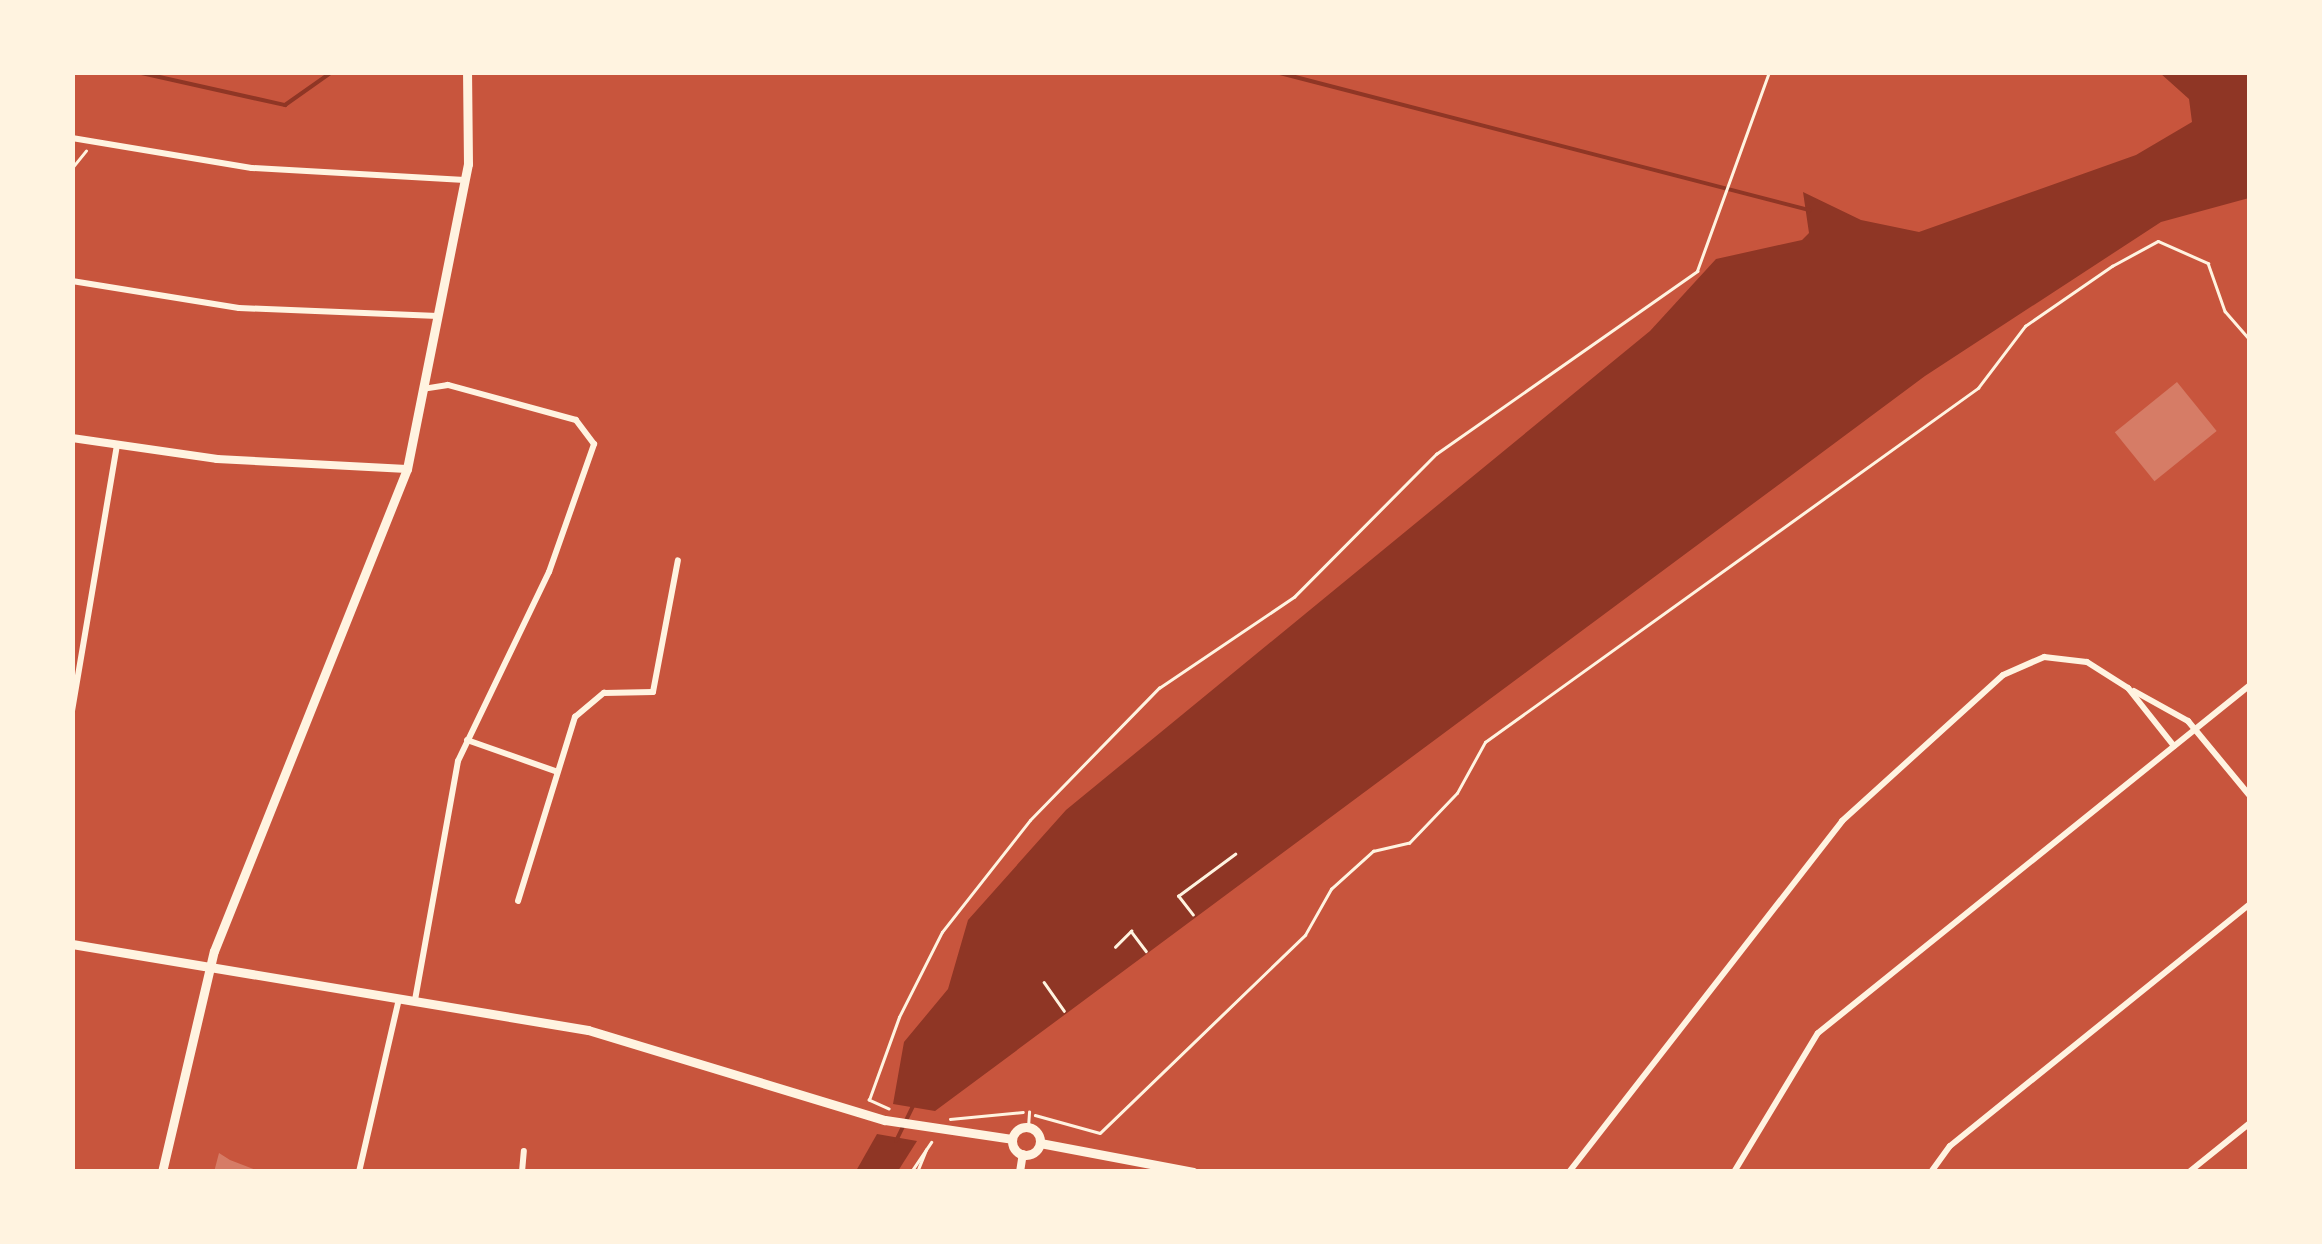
<!DOCTYPE html>
<html>
<head>
<meta charset="utf-8">
<style>
  body { margin:0 }
  #map { position:relative; width:2322px; height:1244px; overflow:hidden; background:#c8553d; font-family:"Source Sans 3",sans-serif }
  div>[style] { position:absolute }
  .water>* { inset:0; background:#8f3625 }
  .stream>* { height:4px; margin:-2px; padding:0 2px; transform-origin:2px; border-radius:2px; background:#8f3625 }
  .building>* { inset:0; background:#d67c66; transform-origin:0 0 }
  .path>* { height:2.5px; margin:-1.25px; padding:0 1.25px; transform-origin:1.25px; border-radius:1.25px; background:#fff3e0 }
  .service>* { height:2.5px; margin:-1.25px; padding:0 1.25px; transform-origin:1.25px; border-radius:1.25px; background:#fff3e0 }
  .minor>* { height:6px; margin:-3px; padding:0 3px; transform-origin:3px; border-radius:3px; background:#fff3e0 }
  .tertiary>* { height:8px; margin:-4px; padding:0 4px; transform-origin:4px; border-radius:4px; background:#fff3e0 }
  .secondary>* { height:9px; margin:-4.5px; padding:0 4.5px; transform-origin:4.5px; border-radius:4.5px; background:#fff3e0 }
  .secondary>.ring { margin:-4.5px; padding:0; box-sizing:content-box; background:none; border:9px solid #fff3e0; border-radius:50% }
  span { translate:-50% -50%; white-space:nowrap; text-align:center; line-height:1.15; -webkit-text-stroke:10px #fff3e0; paint-order:stroke }
  .frame { position:absolute; inset:0; border:75px solid #fff3e0; pointer-events:none }
</style>
</head>
<body>
<div id="map">
  <div class="water">
    <div style="clip-path:polygon(2160px 73px,2249px 73px,2249px 198px,2161px 222px,1925px 376px,935px 1111px,893px 1104px,904px 1042px,948px 989px,968px 920px,1066px 810px,1650px 331px,1716px 259px,1802px 240px,1809px 233px,1803px 192px,1861px 220px,1919px 232px,2136px 155px,2192px 122px,2189px 99px)"></div>
    <div style="clip-path:polygon(877px 1134px,917px 1141px,898px 1171px,856px 1171px)"></div>
  </div>
  <div class="stream">
    <div style="left:137px;top:72px;width:152px;rotate:12.6deg"></div>
    <div style="left:285px;top:105px;width:57px;rotate:-35.1deg"></div>
    <div style="left:1276px;top:72px;width:551px;rotate:14.52deg"></div>
    <div style="left:896px;top:1141px;width:41px;rotate:-64.1deg"></div>
  </div>
  <div class="building">
    <div style="left:2177px;top:382px;width:63px;height:80px;rotate:51deg"></div>
    <div style="clip-path:polygon(219px 1153px,230px 1160px,261px 1172px,214px 1172px)"></div>
  </div>
  <div class="path">
    <div style="left:72px;top:168px;width:22px;rotate:-51deg"></div>
    <div style="left:1193px;top:915px;width:24px;rotate:-128deg"></div>
    <div style="left:1178px;top:896px;width:71px;rotate:-36.4deg"></div>
    <div style="left:1115px;top:947px;width:23px;rotate:-45deg"></div>
    <div style="left:1131px;top:931px;width:25px;rotate:53deg"></div>
    <div style="left:1044px;top:982px;width:35px;rotate:55deg"></div>
    <div style="left:889px;top:1109px;width:22px;rotate:-156deg"></div>
    <div style="left:869px;top:1100px;width:88px;rotate:-70.1deg"></div>
    <div style="left:899px;top:1017px;width:95px;rotate:-63.2deg"></div>
    <div style="left:942px;top:932px;width:142px;rotate:-51.8deg"></div>
    <div style="left:1030px;top:820px;width:185px;rotate:-45.7deg"></div>
    <div style="left:1159px;top:688px;width:163px;rotate:-34deg"></div>
    <div style="left:1294px;top:597px;width:202px;rotate:-45.2deg"></div>
    <div style="left:1436px;top:454px;width:319px;rotate:-35deg"></div>
    <div style="left:1697px;top:271px;width:212px;rotate:-70.1deg"></div>
    <div style="left:1035px;top:1115px;width:67px;rotate:15.5deg"></div>
    <div style="left:1100px;top:1133px;width:285px;rotate:-44deg"></div>
    <div style="left:1305px;top:935px;width:53px;rotate:-60.5deg"></div>
    <div style="left:1331px;top:889px;width:57px;rotate:-42.1deg"></div>
    <div style="left:1373px;top:851px;width:37px;rotate:-13deg"></div>
    <div style="left:1409px;top:843px;width:69px;rotate:-46.2deg"></div>
    <div style="left:1457px;top:793px;width:58px;rotate:-61.2deg"></div>
    <div style="left:1485px;top:742px;width:607px;rotate:-35.68deg"></div>
    <div style="left:1978px;top:388px;width:78px;rotate:-52.8deg"></div>
    <div style="left:2025px;top:326px;width:106px;rotate:-34.6deg"></div>
    <div style="left:2112px;top:266px;width:52px;rotate:-28.5deg"></div>
    <div style="left:2158px;top:241px;width:55px;rotate:23.7deg"></div>
    <div style="left:2208px;top:263px;width:51px;rotate:70.5deg"></div>
    <div style="left:2225px;top:311px;width:38px;rotate:49deg"></div>
    <div style="left:950px;top:1119px;width:73px;rotate:-5.5deg"></div>
    <div style="left:911px;top:1172px;width:36px;rotate:-56deg"></div>
    <div style="left:917px;top:1172px;width:24px;rotate:-68deg"></div>
  </div>
  <div class="service">
    <div style="left:1028px;top:1127px;width:15px;rotate:-86deg"></div>
  </div>
  <div class="minor">
    <div style="left:72px;top:138px;width:182px;rotate:9.5deg"></div>
    <div style="left:252px;top:168px;width:213px;rotate:3.2deg"></div>
    <div style="left:72px;top:281px;width:169px;rotate:9.2deg"></div>
    <div style="left:239px;top:308px;width:199px;rotate:2.3deg"></div>
    <div style="left:2134px;top:691px;width:62px;rotate:29.1deg"></div>
    <div style="left:2188px;top:721px;width:97px;rotate:50.4deg"></div>
    <div style="left:72px;top:711px;width:270px;rotate:-80.4deg"></div>
    <div style="left:467px;top:740px;width:93px;rotate:19.4deg"></div>
    <div style="left:518px;top:901px;width:193px;rotate:-72.8deg"></div>
    <div style="left:575px;top:717px;width:38px;rotate:-40deg"></div>
    <div style="left:604px;top:693px;width:49px;rotate:-1.2deg"></div>
    <div style="left:653px;top:692px;width:134px;rotate:-79.3deg"></div>
    <div style="left:415px;top:1000px;width:243px;rotate:-79.8deg"></div>
    <div style="left:458px;top:761px;width:210px;rotate:-64.3deg"></div>
    <div style="left:549px;top:572px;width:136px;rotate:-70.6deg"></div>
    <div style="left:594px;top:444px;width:30px;rotate:-127deg"></div>
    <div style="left:576px;top:420px;width:133px;rotate:-164.7deg"></div>
    <div style="left:448px;top:385px;width:25px;rotate:171deg"></div>
    <div style="left:359px;top:1172px;width:178px;rotate:-77deg"></div>
    <div style="left:522px;top:1172px;width:21px;rotate:-85deg"></div>
    <div style="left:1569px;top:1172px;width:445px;rotate:-52.1deg"></div>
    <div style="left:1842px;top:821px;width:217px;rotate:-42.2deg"></div>
    <div style="left:2003px;top:675px;width:45px;rotate:-23.7deg"></div>
    <div style="left:2044px;top:657px;width:43px;rotate:6.6deg"></div>
    <div style="left:2087px;top:662px;width:49px;rotate:32.4deg"></div>
    <div style="left:2128px;top:688px;width:74px;rotate:51.6deg"></div>
    <div style="left:1734px;top:1172px;width:162px;rotate:-58.9deg"></div>
    <div style="left:1818px;top:1033px;width:555px;rotate:-38.85deg"></div>
    <div style="left:1931px;top:1172px;width:32px;rotate:-54deg"></div>
    <div style="left:1950px;top:1146px;width:385px;rotate:-38.9deg"></div>
    <div style="left:2189px;top:1172px;width:78px;rotate:-38.8deg"></div>
  </div>
  <div class="tertiary">
    <div style="left:72px;top:438px;width:147px;rotate:8.2deg"></div>
    <div style="left:217px;top:459px;width:190px;rotate:3deg"></div>
    <div style="left:1020px;top:1172px;width:18px;rotate:-81deg"></div>
  </div>
  <div class="secondary">
    <div style="left:72px;top:944px;width:523px;rotate:9.46deg"></div>
    <div style="left:588px;top:1030px;width:310px;rotate:16.9deg"></div>
    <div style="left:885px;top:1120px;width:128px;rotate:8.5deg"></div>
    <div class="ring" style="left:1012px;top:1127px;width:19px;height:19px"></div>
    <div style="left:1040px;top:1143px;width:156px;rotate:10.7deg"></div>
    <div style="left:162px;top:1172px;width:227px;rotate:-76.8deg"></div>
    <div style="left:214px;top:951px;width:519px;rotate:-68.18deg"></div>
    <div style="left:407px;top:469px;width:311px;rotate:-78.7deg"></div>
    <div style="left:468px;top:164px;width:92px;rotate:-90.6deg"></div>
  </div>
  <div class="frame"></div>
</div>
</body>
</html>
